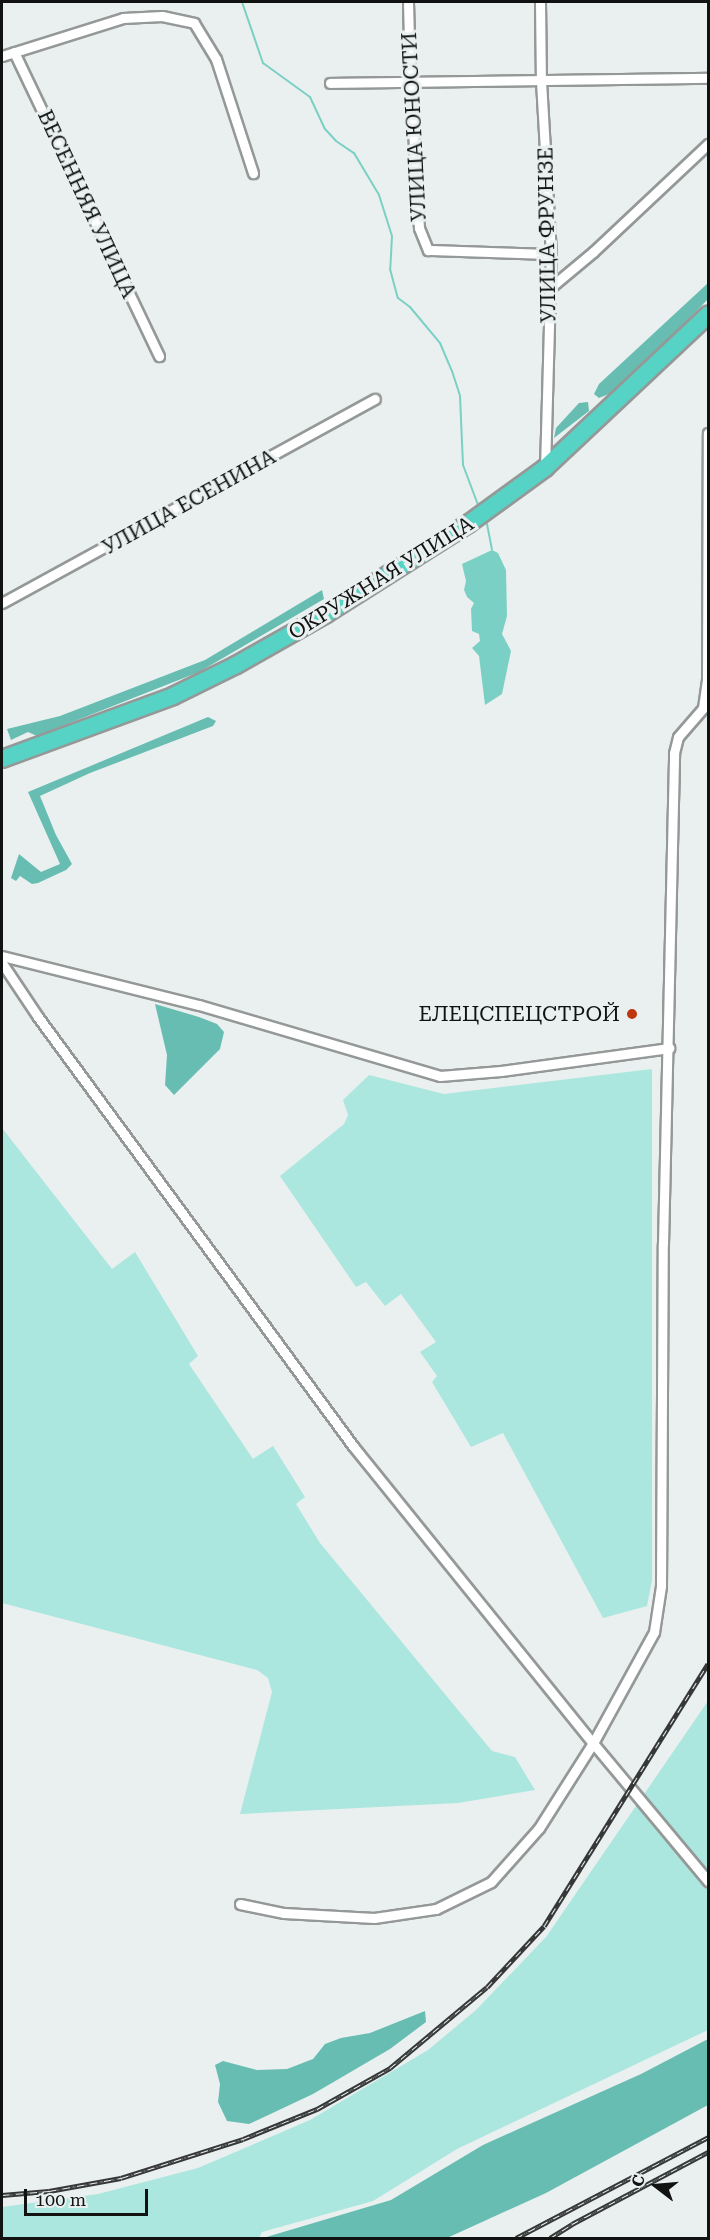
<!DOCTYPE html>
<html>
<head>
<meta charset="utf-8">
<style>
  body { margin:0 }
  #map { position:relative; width:710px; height:2240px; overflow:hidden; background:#eaf0ef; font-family:"Roboto Serif",serif }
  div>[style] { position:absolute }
  .green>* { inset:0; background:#abe7de }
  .forest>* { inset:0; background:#68bdb2 }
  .water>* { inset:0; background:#7bd0c5 }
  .stream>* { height:2px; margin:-1px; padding:0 1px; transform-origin:1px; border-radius:1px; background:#7bd0c5 }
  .roads { filter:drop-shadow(2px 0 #949998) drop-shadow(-2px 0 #949998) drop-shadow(0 2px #949998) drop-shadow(0 -2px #949998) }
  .street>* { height:9px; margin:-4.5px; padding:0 4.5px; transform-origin:4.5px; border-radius:4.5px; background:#fff }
  .highway>* { height:16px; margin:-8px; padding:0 8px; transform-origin:8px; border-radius:8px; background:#57d3c5 }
  .rail>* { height:4.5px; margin-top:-2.25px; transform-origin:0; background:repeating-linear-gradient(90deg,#eaf0ef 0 7px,#363838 0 14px); box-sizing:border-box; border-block:2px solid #363838 }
  .dots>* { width:16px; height:16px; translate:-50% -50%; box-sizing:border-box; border:3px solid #eaf0ef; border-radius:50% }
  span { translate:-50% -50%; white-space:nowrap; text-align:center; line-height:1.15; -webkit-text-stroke:6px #eaf0ef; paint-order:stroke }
  .street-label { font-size:21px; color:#111313 }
  .poi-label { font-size:21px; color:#111313 }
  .right { translate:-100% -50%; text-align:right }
  .frame { position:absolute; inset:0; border:3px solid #111313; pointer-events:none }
  .north { position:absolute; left:626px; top:2156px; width:60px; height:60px; -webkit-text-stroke:4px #eaf0ef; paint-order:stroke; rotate:286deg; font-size:16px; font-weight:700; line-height:24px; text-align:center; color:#111313 }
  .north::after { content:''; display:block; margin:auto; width:21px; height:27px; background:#111313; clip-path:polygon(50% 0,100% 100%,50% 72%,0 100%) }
  .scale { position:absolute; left:24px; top:2189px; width:124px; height:27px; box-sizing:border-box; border:3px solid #111313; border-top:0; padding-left:8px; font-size:18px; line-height:21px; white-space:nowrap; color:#111313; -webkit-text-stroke:4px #eaf0ef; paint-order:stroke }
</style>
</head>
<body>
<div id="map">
  <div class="green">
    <div style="clip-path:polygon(652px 1069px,652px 1580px,647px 1606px,603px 1618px,503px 1433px,471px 1447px,432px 1382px,437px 1376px,420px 1352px,436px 1342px,401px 1294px,385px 1306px,366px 1282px,356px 1287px,280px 1176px,344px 1124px,348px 1115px,343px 1100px,369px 1075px,444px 1094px)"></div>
    <div style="clip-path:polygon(2px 1128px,112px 1269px,135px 1252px,198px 1356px,189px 1364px,253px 1459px,273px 1446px,305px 1497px,296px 1504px,320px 1543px,492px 1751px,515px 1757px,535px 1790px,458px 1803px,240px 1814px,272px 1692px,268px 1678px,257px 1670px,2px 1603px)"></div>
    <div style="clip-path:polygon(708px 1701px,708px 2030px,457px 2149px,373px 2201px,262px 2232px,259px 2238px,2px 2238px,2px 2207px,98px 2194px,198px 2168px,310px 2120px,428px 2050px,476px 2010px,546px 1937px)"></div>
  </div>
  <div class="forest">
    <div style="clip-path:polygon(708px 283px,708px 299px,673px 335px,609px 394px,599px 398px,594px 394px,599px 384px)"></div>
    <div style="clip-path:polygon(588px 402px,589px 411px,554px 438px,556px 428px,579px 403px)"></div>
    <div style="clip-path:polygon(322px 590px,324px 599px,199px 672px,37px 736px,28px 732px,11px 740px,7px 729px,60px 716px,205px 660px)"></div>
    <div style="clip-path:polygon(208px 717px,216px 721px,213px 726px,90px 773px,40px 796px,56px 835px,72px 864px,66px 870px,38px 883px,32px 884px,20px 876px,16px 881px,11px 878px,19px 854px,41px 872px,60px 864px,28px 792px)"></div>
    <div style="clip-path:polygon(155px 1004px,199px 1017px,217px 1024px,224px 1032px,220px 1049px,174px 1095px,165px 1085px,167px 1055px)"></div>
    <div style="clip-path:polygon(425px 2011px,426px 2022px,390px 2049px,313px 2094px,249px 2124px,227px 2121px,218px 2102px,220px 2084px,215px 2065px,223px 2061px,257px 2070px,287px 2069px,313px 2059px,325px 2044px,341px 2038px,370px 2033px)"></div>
    <div style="clip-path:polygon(708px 2039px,708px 2105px,546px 2193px,447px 2238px,263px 2238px,391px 2200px,483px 2145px,641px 2074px)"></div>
  </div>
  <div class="water">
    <div style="clip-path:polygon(492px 550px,498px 553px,506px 570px,507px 616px,502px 634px,511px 651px,502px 694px,485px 705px,479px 656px,472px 648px,480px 641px,479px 634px,472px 631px,471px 609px,474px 603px,467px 597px,464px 590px,466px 581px,462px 564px)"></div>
  </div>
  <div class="stream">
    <div style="left:242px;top:2px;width:65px;rotate:71deg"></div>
    <div style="left:263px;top:63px;width:58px;rotate:35.9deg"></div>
    <div style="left:310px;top:97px;width:35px;rotate:65deg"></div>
    <div style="left:325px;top:129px;width:16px;rotate:47deg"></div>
    <div style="left:336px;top:141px;width:22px;rotate:34deg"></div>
    <div style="left:354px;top:153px;width:49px;rotate:59.2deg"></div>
    <div style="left:379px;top:195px;width:43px;rotate:72.4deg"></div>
    <div style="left:392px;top:236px;width:33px;rotate:93deg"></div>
    <div style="left:390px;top:269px;width:30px;rotate:75deg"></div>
    <div style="left:398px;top:298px;width:15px;rotate:37deg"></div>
    <div style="left:410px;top:307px;width:47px;rotate:50.2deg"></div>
    <div style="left:440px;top:343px;width:30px;rotate:67deg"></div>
    <div style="left:452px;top:371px;width:26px;rotate:72deg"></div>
    <div style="left:460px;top:396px;width:69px;rotate:87.5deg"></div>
    <div style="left:463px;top:465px;width:43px;rotate:69.4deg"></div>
    <div style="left:487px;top:524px;width:26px;rotate:79deg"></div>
  </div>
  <div class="roads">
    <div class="street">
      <div style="left:408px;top:2px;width:79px;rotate:88.5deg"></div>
      <div style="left:410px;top:81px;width:147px;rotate:86.5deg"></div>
      <div style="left:419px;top:228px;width:24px;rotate:68deg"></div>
      <div style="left:428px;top:250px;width:123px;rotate:1.9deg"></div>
      <div style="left:540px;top:2px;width:79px;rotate:89.3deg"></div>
      <div style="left:541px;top:81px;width:173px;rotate:86.7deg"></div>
      <div style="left:551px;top:254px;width:213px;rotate:91.6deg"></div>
      <div style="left:14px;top:52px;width:337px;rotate:64.5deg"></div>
      <div style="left:2px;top:56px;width:127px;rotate:-17.4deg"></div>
      <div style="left:123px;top:18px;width:39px;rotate:-3deg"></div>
      <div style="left:162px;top:16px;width:33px;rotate:12deg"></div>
      <div style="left:194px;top:23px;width:42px;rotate:58.6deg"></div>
      <div style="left:216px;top:59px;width:120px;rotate:72deg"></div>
      <div style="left:330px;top:83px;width:378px;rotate:-0.8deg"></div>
      <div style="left:551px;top:287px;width:55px;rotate:-39.8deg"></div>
      <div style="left:593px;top:252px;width:158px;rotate:-43.2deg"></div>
      <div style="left:2px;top:603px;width:425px;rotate:-28.7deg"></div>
      <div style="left:2px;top:956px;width:203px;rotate:14deg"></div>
      <div style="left:199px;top:1005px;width:251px;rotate:16.4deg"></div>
      <div style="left:440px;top:1076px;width:61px;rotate:-4.7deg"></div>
      <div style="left:501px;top:1071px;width:170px;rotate:-7.8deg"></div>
      <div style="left:2px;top:963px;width:65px;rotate:56.3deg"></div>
      <div style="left:38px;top:1017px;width:532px;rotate:53.71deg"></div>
      <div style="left:353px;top:1446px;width:382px;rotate:51.1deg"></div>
      <div style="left:593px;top:1743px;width:180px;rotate:50.2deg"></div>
      <div style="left:240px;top:1904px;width:45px;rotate:11.6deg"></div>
      <div style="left:284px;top:1913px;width:90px;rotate:3.2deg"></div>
      <div style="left:374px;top:1918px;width:63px;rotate:-8.3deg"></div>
      <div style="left:436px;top:1909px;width:61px;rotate:-26.1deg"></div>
      <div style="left:491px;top:1882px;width:72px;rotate:-48.4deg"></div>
      <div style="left:539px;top:1828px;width:101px;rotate:-57.6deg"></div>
      <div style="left:593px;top:1743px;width:127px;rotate:-61.2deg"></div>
      <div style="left:654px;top:1632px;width:47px;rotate:-81.3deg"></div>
      <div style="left:661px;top:1586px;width:342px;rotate:-89.7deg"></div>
      <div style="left:663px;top:1244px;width:491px;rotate:-88.7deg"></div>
      <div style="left:674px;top:753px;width:16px;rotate:-76deg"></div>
      <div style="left:678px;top:737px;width:38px;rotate:-49deg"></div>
      <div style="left:703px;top:708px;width:27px;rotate:-82deg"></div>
      <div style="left:707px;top:681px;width:248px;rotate:-89.8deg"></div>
    </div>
    <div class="highway">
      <div style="left:2px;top:759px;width:182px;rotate:-20.2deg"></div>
      <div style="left:173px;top:696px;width:70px;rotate:-26.2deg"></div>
      <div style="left:236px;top:665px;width:103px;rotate:-29.5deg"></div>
      <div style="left:326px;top:614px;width:168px;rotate:-32.4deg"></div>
      <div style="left:468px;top:524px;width:95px;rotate:-36deg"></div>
      <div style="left:545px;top:468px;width:224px;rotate:-43.2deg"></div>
    </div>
  </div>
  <div class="rail">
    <div style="left:2px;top:2195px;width:47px;rotate:-4.9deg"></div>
    <div style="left:49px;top:2191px;width:73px;rotate:-10.2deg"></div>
    <div style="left:121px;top:2178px;width:128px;rotate:-17.7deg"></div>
    <div style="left:243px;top:2139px;width:80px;rotate:-22.1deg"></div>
    <div style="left:317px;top:2109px;width:84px;rotate:-29.3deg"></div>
    <div style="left:390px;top:2068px;width:126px;rotate:-39.9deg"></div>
    <div style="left:487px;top:1987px;width:83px;rotate:-46.9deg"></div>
    <div style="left:544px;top:1926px;width:309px;rotate:-58deg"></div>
    <div style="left:516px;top:2238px;width:217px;rotate:-27.7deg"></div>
    <div style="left:550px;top:2238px;width:26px;rotate:-32deg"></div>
    <div style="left:572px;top:2224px;width:154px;rotate:-27.9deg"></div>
  </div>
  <div class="dots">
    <div style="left:632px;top:1014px;background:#c0360f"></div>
  </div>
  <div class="street-label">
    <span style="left:414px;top:127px;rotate:-93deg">УЛИЦА ЮНОСТИ</span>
    <span style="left:87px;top:204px;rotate:65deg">ВЕСЕННЯЯ УЛИЦА</span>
    <span style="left:547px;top:235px;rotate:-91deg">УЛИЦА ФРУНЗЕ</span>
    <span style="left:189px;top:502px;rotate:-29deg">УЛИЦА ЕСЕНИНА</span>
    <span style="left:381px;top:578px;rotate:-32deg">ОКРУЖНАЯ УЛИЦА</span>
  </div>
  <div class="poi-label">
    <span class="right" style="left:620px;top:1014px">ЕЛЕЦСПЕЦСТРОЙ</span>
  </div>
  <div class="frame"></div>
  <div class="north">С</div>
  <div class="scale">100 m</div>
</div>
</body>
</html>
